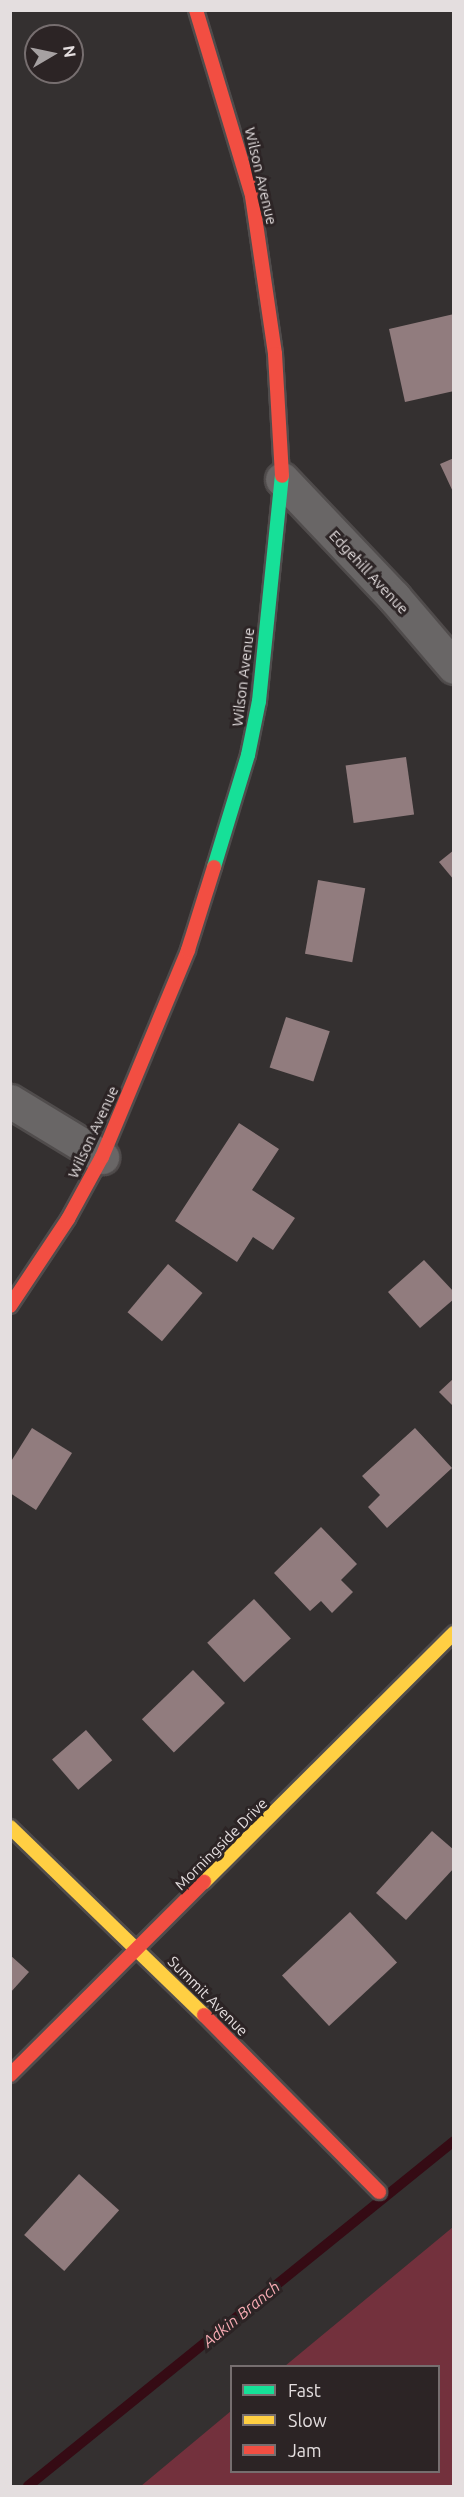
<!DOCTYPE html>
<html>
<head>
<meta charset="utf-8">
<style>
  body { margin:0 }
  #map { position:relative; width:464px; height:2497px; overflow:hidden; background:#343030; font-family:Ubuntu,sans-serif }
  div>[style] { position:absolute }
  .green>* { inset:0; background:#73313d }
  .stream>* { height:10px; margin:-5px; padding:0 5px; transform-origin:5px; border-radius:5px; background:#350b14 }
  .building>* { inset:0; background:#917c7e; transform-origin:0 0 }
  .roads { filter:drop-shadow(2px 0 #504c4c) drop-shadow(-2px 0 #504c4c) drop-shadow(0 2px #504c4c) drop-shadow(0 -2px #504c4c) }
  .street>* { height:33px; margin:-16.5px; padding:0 16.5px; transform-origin:16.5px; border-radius:16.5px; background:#696666 }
  .fast>* { height:14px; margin:-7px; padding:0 7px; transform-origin:7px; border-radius:7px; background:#16e098 }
  .slow>* { height:14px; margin:-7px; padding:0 7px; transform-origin:7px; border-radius:7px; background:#ffcf43 }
  .jam>* { height:14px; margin:-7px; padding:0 7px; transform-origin:7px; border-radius:7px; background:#f24e42 }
  span { translate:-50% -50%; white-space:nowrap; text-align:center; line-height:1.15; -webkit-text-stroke:6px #2c2425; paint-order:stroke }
  .street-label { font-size:15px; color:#e4dedf }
  .water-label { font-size:16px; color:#f7abb3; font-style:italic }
  .frame { position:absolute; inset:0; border:12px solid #e4dedf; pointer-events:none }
  .legend { position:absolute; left:230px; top:2365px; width:210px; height:108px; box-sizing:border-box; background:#2c2425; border:2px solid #766e6f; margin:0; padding:8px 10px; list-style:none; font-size:18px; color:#e4dedf }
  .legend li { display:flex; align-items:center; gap:12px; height:30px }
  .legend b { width:30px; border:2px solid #766e6f }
  .north { position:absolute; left:24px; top:24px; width:60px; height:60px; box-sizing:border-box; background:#2c2425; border:2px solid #766e6f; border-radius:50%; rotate:81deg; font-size:16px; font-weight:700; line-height:24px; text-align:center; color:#e4dedf }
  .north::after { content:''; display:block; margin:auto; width:21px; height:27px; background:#a6a1a2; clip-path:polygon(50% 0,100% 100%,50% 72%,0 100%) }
</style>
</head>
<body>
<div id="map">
  <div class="green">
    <div style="clip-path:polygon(453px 2227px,453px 2486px,141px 2486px,231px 2411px,231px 2472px,438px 2472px,438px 2366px,285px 2366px)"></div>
  </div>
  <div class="stream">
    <div style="left:28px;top:2486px;width:548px;rotate:-39deg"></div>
  </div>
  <div class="building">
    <div style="clip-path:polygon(454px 314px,454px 391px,405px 402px,389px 329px)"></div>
    <div style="clip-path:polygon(454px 458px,454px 494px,440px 464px)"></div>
    <div style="left:406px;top:757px;width:58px;height:61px;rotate:82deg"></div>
    <div style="clip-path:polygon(454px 850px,454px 880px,439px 862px)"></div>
    <div style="left:318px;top:880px;width:48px;height:75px;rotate:10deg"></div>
    <div style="left:286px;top:1017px;width:46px;height:53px;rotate:18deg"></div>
    <div style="clip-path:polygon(239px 1123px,279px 1149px,252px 1190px,295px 1218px,273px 1250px,253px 1237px,237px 1262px,175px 1221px)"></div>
    <div style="clip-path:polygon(424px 1260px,454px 1292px,454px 1299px,420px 1328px,388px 1292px)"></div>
    <div style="left:168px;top:1264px;width:45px;height:63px;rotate:40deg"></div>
    <div style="clip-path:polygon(454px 1378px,454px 1407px,439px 1392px)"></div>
    <div style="clip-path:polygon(32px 1428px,72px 1453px,36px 1510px,10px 1493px,10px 1463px)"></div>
    <div style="clip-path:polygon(415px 1428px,452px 1468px,387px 1528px,368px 1507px,380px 1495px,362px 1476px)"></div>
    <div style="clip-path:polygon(321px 1527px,357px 1564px,341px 1580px,353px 1592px,332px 1613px,321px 1601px,310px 1611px,274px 1573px)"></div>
    <div style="left:254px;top:1599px;width:54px;height:64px;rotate:47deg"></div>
    <div style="left:193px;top:1670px;width:46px;height:71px;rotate:46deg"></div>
    <div style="left:86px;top:1730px;width:40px;height:45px;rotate:49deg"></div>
    <div style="clip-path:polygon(432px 1831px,454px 1850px,454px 1868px,406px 1920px,376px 1893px)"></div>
    <div style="left:350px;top:1912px;width:69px;height:93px;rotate:47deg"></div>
    <div style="clip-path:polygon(10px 1955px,29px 1972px,10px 1993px)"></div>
    <div style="left:79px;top:2174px;width:54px;height:82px;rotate:42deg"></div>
  </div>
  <div class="roads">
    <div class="street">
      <div style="left:282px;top:479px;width:163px;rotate:46.5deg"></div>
      <div style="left:394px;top:597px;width:92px;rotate:49.4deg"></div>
      <div style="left:10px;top:1101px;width:108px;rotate:31.3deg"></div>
    </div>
    <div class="fast">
      <div style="left:214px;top:867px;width:117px;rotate:-73.1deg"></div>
      <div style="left:248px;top:755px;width:55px;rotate:-78.5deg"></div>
      <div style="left:259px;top:701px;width:226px;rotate:-84.2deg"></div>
    </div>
    <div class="slow">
      <div style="left:10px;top:1827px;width:270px;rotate:44.1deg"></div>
      <div style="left:204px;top:1882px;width:353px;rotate:-44.9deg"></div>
    </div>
    <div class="jam">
      <div style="left:196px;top:10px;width:194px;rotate:73.2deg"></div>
      <div style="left:252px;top:196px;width:160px;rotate:81.7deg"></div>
      <div style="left:275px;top:354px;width:122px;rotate:86.7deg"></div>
      <div style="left:10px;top:1306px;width:105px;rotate:-56.3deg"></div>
      <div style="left:68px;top:1219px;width:71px;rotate:-61.3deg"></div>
      <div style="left:102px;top:1157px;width:224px;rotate:-67.4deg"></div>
      <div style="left:188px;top:950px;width:87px;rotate:-72.6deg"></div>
      <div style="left:204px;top:2015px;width:249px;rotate:45.3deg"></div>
      <div style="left:10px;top:2075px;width:274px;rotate:-44.9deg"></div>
    </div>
  </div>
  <div class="street-label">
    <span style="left:261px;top:176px;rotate:77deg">Wilson Avenue</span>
    <span style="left:369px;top:572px;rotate:47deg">Edgehill Avenue</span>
    <span style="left:243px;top:677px;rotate:-83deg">Wilson Avenue</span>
    <span style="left:93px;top:1132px;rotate:-65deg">Wilson Avenue</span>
    <span style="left:221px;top:1844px;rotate:-45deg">Morningside Drive</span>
    <span style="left:208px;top:1996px;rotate:45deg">Summit Avenue</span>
  </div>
  <div class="water-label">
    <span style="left:241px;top:2314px;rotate:-39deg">Adkin Branch</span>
  </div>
  <div class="frame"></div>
  <ul class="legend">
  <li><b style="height:8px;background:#16e098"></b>Fast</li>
  <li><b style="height:8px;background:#ffcf43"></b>Slow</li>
  <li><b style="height:8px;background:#f24e42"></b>Jam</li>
  </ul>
  <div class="north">N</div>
</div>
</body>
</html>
